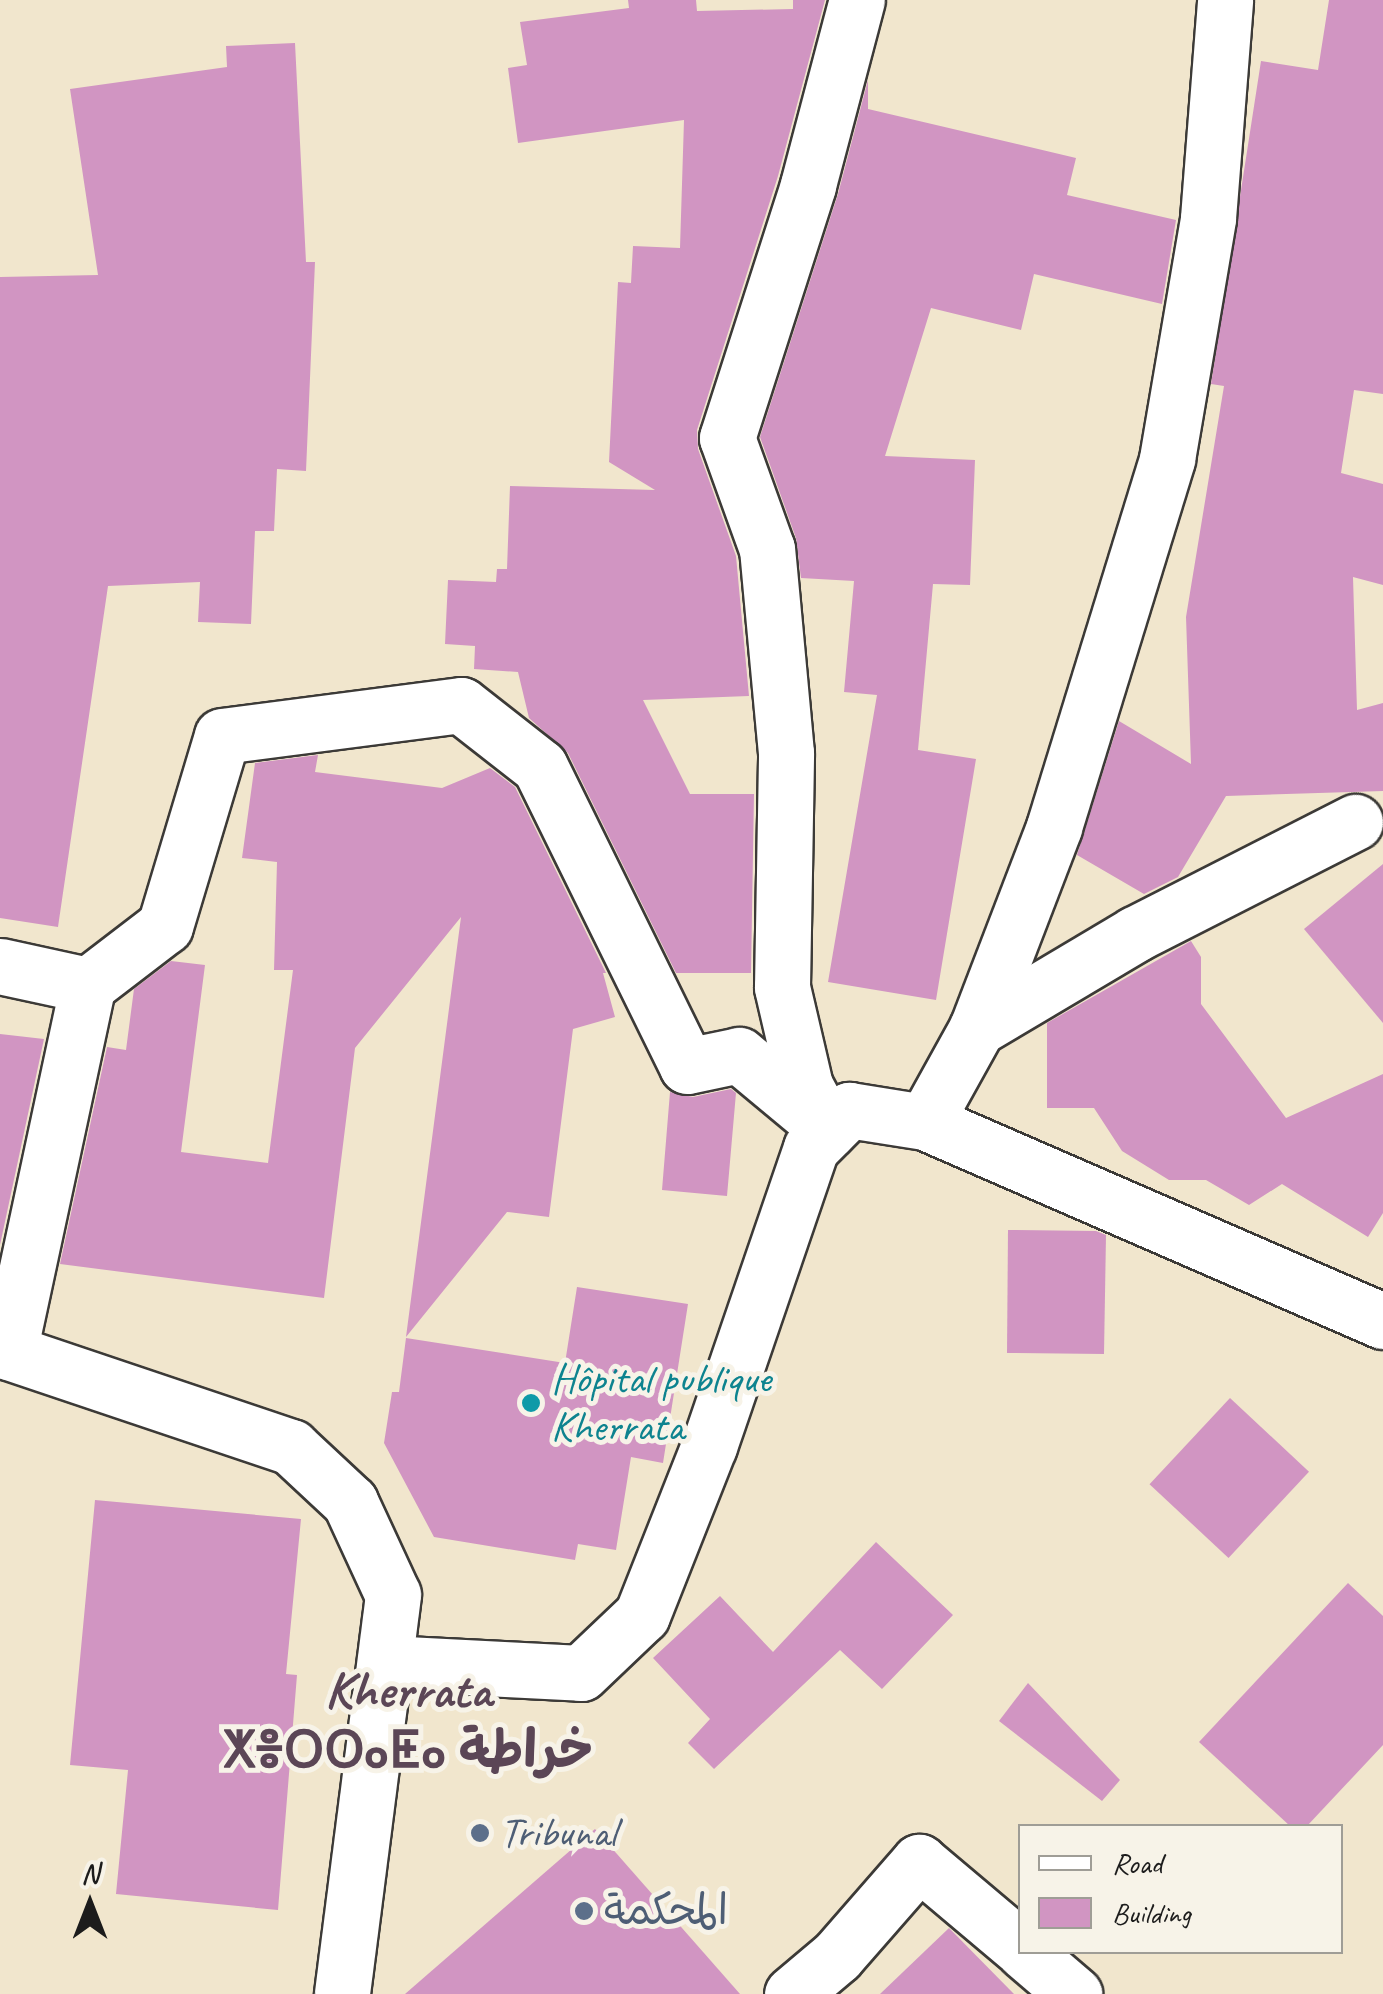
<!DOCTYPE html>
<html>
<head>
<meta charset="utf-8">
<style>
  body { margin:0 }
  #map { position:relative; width:1383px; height:1994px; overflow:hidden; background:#f1e6cd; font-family:Caveat,"Playpen Sans Arabic","Noto Sans Tifinagh",sans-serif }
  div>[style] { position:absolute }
  .building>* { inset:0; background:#d195c2; transform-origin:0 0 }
  .roads { filter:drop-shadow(2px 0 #3c3a37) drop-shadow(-2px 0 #3c3a37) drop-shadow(0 2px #3c3a37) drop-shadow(0 -2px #3c3a37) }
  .minor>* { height:55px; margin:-27.5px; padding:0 27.5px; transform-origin:27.5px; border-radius:27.5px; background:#fff }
  .dots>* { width:28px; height:28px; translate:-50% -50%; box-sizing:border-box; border:5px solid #f7f3e8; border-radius:50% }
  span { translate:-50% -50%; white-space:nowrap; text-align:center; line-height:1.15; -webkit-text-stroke:10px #f7f3e8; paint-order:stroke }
  .culture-label { font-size:42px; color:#0d838f }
  .left { translate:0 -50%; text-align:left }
  .service-label { font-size:42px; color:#4e5e75 }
  .district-label { font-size:52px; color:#5b4656; font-weight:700 }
  .legend { position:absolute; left:1018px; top:1824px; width:325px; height:130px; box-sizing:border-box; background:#f7f3e8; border:2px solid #9f9d96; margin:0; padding:12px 18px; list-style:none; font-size:30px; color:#1c1c1c }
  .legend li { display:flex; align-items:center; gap:20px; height:50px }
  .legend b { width:50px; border:2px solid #9f9d96 }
  .north { position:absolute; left:40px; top:1854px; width:100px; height:100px; -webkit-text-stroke:8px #f7f3e8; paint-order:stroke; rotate:0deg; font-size:28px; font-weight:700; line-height:40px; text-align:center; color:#1c1c1c }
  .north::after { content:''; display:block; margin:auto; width:35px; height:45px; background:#1c1c1c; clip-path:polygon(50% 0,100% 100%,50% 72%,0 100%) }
</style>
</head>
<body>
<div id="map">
  <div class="building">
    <div style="clip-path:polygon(628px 0,696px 0,697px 11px,793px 9px,793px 0,825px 0,778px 176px,697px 430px,698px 449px,736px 556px,749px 696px,643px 700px,690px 794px,754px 794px,751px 973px,676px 973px,568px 753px,529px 718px,518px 672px,474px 669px,475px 646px,445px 644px,448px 580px,496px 582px,497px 569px,507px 569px,510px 486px,655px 490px,609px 462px,618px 282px,631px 283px,633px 246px,680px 248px,684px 120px,518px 143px,508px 68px,527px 65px,520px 22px,629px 8px)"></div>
    <div style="clip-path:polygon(1329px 0,1383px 0,1383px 394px,1354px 390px,1341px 473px,1383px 484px,1383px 585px,1353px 577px,1357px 710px,1383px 703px,1383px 791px,1226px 796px,1178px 877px,1144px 894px,1077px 855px,1119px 721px,1191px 764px,1186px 617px,1224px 386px,1211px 384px,1261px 61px,1318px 70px)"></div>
    <div style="clip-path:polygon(295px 43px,306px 262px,315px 262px,306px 471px,277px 469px,274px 531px,255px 531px,251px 624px,198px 622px,200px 582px,108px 586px,58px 927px,0 918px,0 277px,98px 275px,70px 89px,227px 67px,226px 46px)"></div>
    <div style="clip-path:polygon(868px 80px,868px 109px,1076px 158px,1067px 195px,1176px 220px,1162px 304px,1034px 274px,1021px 330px,931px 308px,885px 456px,975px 460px,970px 585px,933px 584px,918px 750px,976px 759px,936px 1000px,828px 982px,877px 695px,844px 692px,854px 581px,801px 578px,796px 538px,760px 437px,838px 194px)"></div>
    <div style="clip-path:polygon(318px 755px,315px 772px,442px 788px,490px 768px,515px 787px,606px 973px,603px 973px,615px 1017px,573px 1029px,549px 1217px,507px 1212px,406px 1337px,461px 917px,355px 1048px,324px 1298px,60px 1264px,107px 1047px,126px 1050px,134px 989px,171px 961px,205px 965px,181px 1152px,268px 1163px,293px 970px,274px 970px,277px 862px,242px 858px,255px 763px)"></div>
    <div style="clip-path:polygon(1383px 864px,1383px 1023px,1304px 929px)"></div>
    <div style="clip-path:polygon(1191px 941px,1201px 957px,1201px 1004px,1286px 1118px,1383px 1074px,1383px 1213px,1368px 1237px,1282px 1184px,1249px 1205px,1206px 1180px,1169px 1180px,1122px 1151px,1094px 1108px,1047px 1108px,1047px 1023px)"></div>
    <div style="clip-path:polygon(0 1034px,44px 1039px,0 1245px)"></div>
    <div style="clip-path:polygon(731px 1089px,736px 1093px,727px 1196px,662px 1190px,670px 1092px,693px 1097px)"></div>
    <div style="clip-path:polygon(1008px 1230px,1096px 1231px,1106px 1235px,1104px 1354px,1007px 1353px)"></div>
    <div style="clip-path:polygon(577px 1287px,688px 1304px,663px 1463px,631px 1457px,616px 1550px,578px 1544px,575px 1560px,434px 1537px,384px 1443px,392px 1392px,399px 1392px,406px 1338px,565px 1363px)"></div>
    <div style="left:1230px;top:1398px;width:108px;height:118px;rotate:43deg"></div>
    <div style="clip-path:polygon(95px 1500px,301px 1519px,286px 1674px,297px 1675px,278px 1910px,116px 1894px,128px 1770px,70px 1765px)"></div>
    <div style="clip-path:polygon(876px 1542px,953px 1615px,882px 1689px,840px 1650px,714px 1769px,688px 1743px,710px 1719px,653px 1658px,720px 1596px,773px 1652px)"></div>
    <div style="clip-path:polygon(1348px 1583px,1383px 1616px,1383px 1745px,1307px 1826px,1290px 1826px,1199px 1742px)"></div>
    <div style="clip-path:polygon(1028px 1683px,1120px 1780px,1102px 1801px,999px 1721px)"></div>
    <div style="clip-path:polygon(595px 1829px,740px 1994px,405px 1994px)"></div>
    <div style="clip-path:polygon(949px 1928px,1014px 1994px,880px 1994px)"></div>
  </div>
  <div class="roads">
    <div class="minor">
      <div style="left:0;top:966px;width:90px;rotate:12.2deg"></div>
      <div style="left:88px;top:985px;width:97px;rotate:-37.5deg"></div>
      <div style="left:165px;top:926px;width:198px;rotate:-73.3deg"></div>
      <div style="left:222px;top:736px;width:241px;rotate:-7.4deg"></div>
      <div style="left:461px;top:705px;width:100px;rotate:38.1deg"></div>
      <div style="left:540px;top:767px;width:333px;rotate:63.8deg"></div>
      <div style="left:687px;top:1066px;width:53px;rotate:-11.9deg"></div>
      <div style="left:739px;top:1055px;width:117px;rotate:39.8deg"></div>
      <div style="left:977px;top:1028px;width:184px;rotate:-30.7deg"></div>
      <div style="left:1135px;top:934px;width:247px;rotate:-27deg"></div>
      <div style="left:925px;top:1122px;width:107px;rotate:-61deg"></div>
      <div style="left:977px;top:1028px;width:215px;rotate:-69deg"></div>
      <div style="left:1054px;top:827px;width:385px;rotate:-72.9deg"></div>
      <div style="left:1167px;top:459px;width:244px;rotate:-80.3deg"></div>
      <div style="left:1208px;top:218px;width:219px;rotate:-85.5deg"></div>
      <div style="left:825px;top:1123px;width:42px;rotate:-118.4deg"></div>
      <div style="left:805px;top:1086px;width:102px;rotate:-103.1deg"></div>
      <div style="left:782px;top:987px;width:234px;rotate:-89deg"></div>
      <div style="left:786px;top:753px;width:205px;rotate:-95.3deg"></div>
      <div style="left:767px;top:549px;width:118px;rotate:-109.8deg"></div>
      <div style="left:727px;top:438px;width:266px;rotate:-72.2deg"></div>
      <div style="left:808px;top:185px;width:191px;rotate:-75.2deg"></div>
      <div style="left:0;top:1349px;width:307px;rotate:18.6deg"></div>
      <div style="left:291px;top:1447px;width:81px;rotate:43deg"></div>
      <div style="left:350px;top:1502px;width:102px;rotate:65.2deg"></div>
      <div style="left:393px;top:1595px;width:402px;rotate:97.3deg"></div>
      <div style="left:9px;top:1352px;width:375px;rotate:-77.9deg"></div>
      <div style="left:386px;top:1663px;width:195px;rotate:2.9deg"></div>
      <div style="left:581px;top:1673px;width:84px;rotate:-43.6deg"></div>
      <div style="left:642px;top:1615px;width:182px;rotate:-68.4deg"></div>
      <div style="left:709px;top:1446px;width:315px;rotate:-71.1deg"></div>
      <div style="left:811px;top:1148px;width:54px;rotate:-45deg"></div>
      <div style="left:849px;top:1110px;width:77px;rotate:9deg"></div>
      <div style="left:925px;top:1122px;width:499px;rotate:23.5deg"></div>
      <div style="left:1025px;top:1952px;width:65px;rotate:40.6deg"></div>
      <div style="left:792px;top:1994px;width:59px;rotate:-40.2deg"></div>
      <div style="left:837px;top:1956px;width:125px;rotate:-48.9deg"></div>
      <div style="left:919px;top:1862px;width:133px;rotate:40.1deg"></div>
    </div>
  </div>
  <div class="dots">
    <div style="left:531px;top:1403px;background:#0f9aa8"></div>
    <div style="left:480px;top:1833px;background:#5c6f8a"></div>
    <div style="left:584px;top:1911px;background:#5c6f8a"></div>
  </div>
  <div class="culture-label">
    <span class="left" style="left:551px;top:1403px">Hôpital publique<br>Kherrata</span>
  </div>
  <div class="service-label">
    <span class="left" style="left:500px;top:1833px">Tribunal</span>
    <span class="left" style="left:604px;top:1911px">المحكمة</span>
  </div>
  <div class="district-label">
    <span style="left:408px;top:1721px">Kherrata<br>ⵅⴻⵔⵔⴰⵟⴰ خراطة</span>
  </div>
  <ul class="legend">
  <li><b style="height:12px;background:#fff"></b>Road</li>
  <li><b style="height:28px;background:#d195c2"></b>Building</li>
  </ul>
  <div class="north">N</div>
</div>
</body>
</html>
